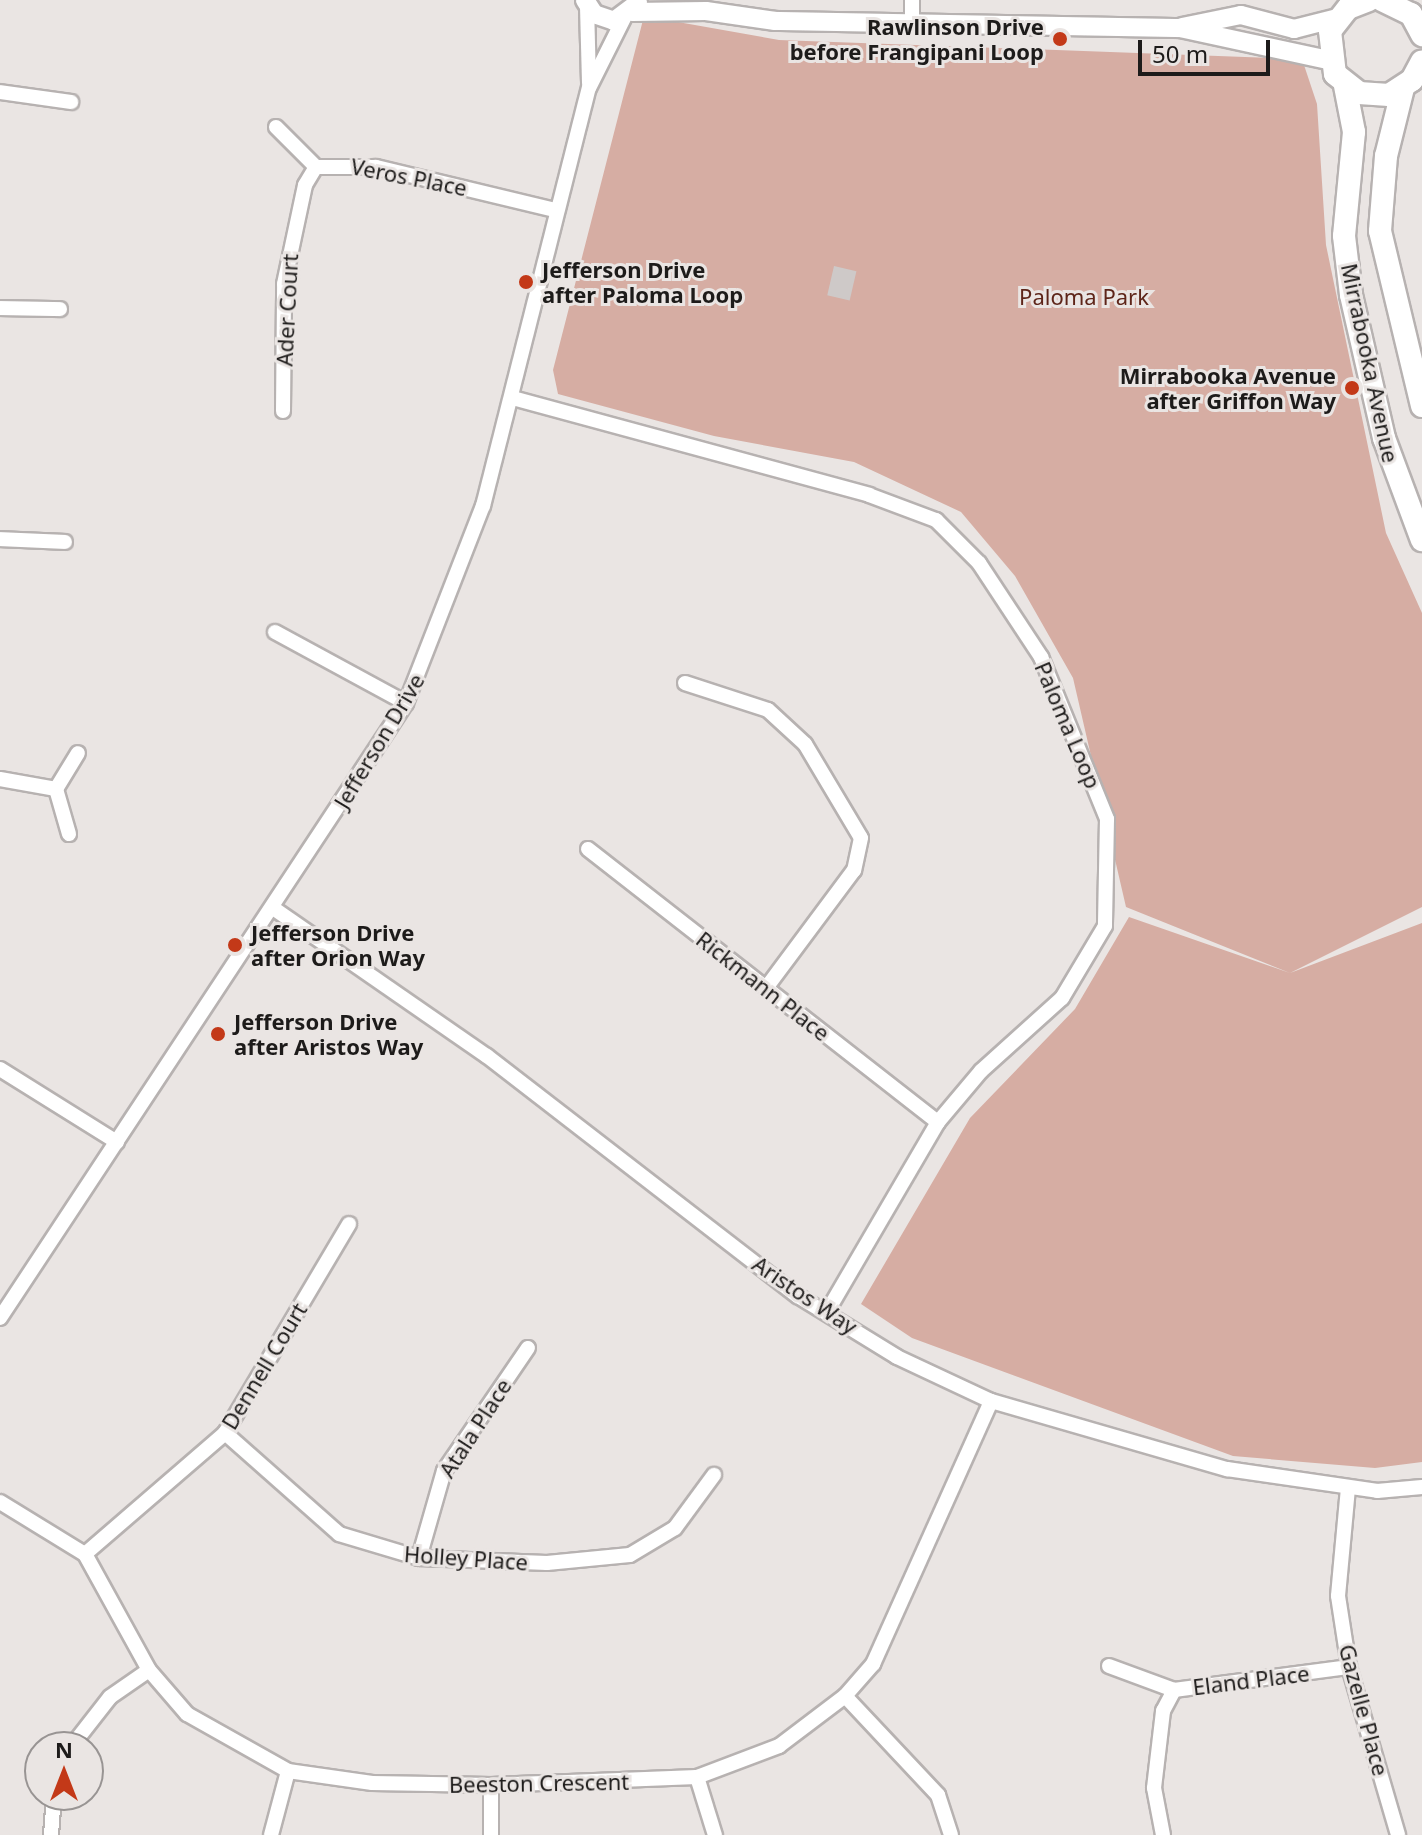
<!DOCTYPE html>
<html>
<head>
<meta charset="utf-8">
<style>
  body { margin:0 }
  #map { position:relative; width:1422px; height:1835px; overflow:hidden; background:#eae5e3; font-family:"Noto Sans",sans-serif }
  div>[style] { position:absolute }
  .green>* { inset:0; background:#d6ada3 }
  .building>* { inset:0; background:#cec9c8; transform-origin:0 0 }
  .roads { filter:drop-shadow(2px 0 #b7b2b1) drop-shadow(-2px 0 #b7b2b1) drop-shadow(0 2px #b7b2b1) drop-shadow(0 -2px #b7b2b1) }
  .minor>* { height:14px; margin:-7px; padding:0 7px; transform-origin:7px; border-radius:7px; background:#fff }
  .tertiary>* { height:18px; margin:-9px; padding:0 9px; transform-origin:9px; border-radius:9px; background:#fff }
  .primary>* { height:22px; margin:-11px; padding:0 11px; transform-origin:11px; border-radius:11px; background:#fff }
  .dots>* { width:22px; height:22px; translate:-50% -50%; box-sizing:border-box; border:4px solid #eae5e3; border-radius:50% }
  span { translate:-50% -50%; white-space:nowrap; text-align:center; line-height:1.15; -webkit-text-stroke:6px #eae5e3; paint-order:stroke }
  .poi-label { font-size:22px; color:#1d1b1a; font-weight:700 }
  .right { translate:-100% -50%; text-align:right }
  .left { translate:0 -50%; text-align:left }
  .street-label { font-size:22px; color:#1d1b1a }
  .park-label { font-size:22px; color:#5e2519 }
  .north { position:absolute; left:24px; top:1731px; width:80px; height:80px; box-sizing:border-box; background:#eae5e3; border:2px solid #989493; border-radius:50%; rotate:0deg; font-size:22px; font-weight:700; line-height:32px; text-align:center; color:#1d1b1a }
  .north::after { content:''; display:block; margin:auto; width:28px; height:36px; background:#c33918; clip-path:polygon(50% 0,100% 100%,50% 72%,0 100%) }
  .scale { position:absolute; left:1138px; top:40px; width:132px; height:36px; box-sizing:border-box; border:4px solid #1d1b1a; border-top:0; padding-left:10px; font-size:24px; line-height:28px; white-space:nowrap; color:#1d1b1a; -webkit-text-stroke:6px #eae5e3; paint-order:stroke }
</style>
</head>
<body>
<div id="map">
  <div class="green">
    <div style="clip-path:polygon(644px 16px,779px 40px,1302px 59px,1317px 104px,1326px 245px,1386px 533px,1422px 613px,1422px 907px,1290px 973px,1422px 923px,1422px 1462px,1375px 1468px,1233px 1456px,912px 1338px,861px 1304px,970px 1118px,1075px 1009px,1129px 917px,1290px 973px,1126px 907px,1073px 678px,1015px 576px,961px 512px,854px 462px,714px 436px,558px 394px,553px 370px)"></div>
  </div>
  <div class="building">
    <div style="left:834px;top:266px;width:23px;height:30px;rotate:13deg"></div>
  </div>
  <div class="roads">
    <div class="minor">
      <div style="left:912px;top:0;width:23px;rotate:90deg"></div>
      <div style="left:587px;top:6px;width:77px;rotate:88.5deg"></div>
      <div style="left:0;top:92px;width:72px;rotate:8deg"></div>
      <div style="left:276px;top:127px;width:57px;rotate:45deg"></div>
      <div style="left:316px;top:167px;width:60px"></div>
      <div style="left:376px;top:167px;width:184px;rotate:13.5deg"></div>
      <div style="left:0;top:308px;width:60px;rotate:1deg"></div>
      <div style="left:513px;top:398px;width:369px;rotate:15.2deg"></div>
      <div style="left:869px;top:495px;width:72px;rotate:20.5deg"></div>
      <div style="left:936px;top:520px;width:61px;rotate:45deg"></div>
      <div style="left:979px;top:563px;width:113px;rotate:56.6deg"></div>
      <div style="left:1041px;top:657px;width:175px;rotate:67.8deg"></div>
      <div style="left:1107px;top:819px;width:107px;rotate:91.1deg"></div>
      <div style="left:1105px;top:926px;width:84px;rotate:120.8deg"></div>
      <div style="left:1062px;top:998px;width:109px;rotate:138deg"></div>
      <div style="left:981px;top:1071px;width:67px;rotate:130.1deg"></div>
      <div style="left:938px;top:1122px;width:218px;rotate:120.3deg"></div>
      <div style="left:283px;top:411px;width:127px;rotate:-89.5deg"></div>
      <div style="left:284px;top:284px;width:101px;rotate:-78deg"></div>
      <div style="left:305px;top:185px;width:21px;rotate:-59deg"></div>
      <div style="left:0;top:539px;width:65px;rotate:2.6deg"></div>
      <div style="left:275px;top:632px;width:149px;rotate:28.5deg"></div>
      <div style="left:685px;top:683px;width:87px;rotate:18deg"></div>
      <div style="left:768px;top:710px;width:50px;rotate:42.6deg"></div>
      <div style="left:805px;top:744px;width:109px;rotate:59.2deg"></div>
      <div style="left:861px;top:838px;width:33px;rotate:102deg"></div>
      <div style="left:854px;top:870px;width:147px;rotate:126.7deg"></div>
      <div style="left:0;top:779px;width:57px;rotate:10.1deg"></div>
      <div style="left:69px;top:834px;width:47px;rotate:-106.1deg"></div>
      <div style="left:56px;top:789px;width:42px;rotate:-58.6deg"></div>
      <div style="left:588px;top:849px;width:444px;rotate:38deg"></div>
      <div style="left:273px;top:908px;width:260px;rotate:34.7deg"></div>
      <div style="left:487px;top:1056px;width:393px;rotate:37.7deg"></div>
      <div style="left:798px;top:1296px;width:116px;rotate:31.6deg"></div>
      <div style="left:897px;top:1357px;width:104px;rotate:25.1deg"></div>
      <div style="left:991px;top:1401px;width:246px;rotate:16.1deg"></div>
      <div style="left:1227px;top:1469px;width:152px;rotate:8.3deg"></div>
      <div style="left:1377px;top:1491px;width:45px;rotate:-5.1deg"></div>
      <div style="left:0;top:1069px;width:138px;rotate:32deg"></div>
      <div style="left:0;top:1318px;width:737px;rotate:-56.57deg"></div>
      <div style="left:406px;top:703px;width:212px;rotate:-68.7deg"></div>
      <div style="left:483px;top:506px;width:431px;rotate:-75.8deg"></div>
      <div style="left:589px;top:88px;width:78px;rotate:-63.4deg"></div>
      <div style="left:225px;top:1433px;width:152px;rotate:41.5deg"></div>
      <div style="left:339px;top:1534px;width:84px;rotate:16.7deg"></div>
      <div style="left:419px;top:1558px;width:128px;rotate:2.2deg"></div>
      <div style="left:547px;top:1563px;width:83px;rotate:-5.5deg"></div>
      <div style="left:630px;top:1555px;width:52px;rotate:-31deg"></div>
      <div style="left:675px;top:1528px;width:66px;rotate:-53.7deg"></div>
      <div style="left:1348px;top:1488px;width:108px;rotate:95.3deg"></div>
      <div style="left:1338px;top:1596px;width:72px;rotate:81.2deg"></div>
      <div style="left:1349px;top:1667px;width:175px;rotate:73.7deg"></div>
      <div style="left:0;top:1502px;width:100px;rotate:31.5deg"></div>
      <div style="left:85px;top:1554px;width:132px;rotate:61.1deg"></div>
      <div style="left:149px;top:1670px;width:58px;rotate:49.2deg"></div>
      <div style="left:187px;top:1714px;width:116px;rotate:29.4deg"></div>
      <div style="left:288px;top:1771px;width:85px;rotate:8.1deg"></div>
      <div style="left:372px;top:1783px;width:119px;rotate:1deg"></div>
      <div style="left:491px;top:1785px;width:206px;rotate:-2.2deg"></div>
      <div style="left:697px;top:1777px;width:88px;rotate:-20.7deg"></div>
      <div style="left:779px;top:1746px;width:83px;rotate:-37.1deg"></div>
      <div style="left:845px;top:1696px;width:43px;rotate:-48.8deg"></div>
      <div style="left:873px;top:1664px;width:288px;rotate:-65.8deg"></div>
      <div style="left:85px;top:1554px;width:185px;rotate:-40.8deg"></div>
      <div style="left:225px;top:1433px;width:243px;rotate:-59.3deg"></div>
      <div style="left:419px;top:1558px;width:91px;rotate:-74deg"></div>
      <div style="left:444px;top:1471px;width:149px;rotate:-55.7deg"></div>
      <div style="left:1109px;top:1666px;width:69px;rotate:20.3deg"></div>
      <div style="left:1174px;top:1690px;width:177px;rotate:-7.5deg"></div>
      <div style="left:845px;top:1696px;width:136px;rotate:46.8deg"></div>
      <div style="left:938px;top:1795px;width:42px;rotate:72deg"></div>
      <div style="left:71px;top:1747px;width:63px;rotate:-52deg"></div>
      <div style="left:110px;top:1697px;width:47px;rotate:-34.7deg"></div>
      <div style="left:697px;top:1777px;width:61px;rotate:72.8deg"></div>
      <div style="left:491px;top:1785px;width:50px;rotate:90deg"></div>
      <div style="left:51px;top:1835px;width:40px;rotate:-85.7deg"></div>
      <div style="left:271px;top:1835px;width:66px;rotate:-75.1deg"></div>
      <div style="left:1163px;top:1835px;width:48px;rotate:-100.8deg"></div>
      <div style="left:1154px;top:1788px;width:78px;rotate:-83.3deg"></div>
      <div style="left:1163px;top:1711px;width:24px;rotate:-62deg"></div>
    </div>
    <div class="tertiary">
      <div style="left:585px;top:0;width:17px;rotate:57deg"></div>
      <div style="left:594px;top:14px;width:21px;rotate:19deg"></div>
      <div style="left:614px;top:21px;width:30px;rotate:-37deg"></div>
      <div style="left:632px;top:12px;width:74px;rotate:-0.8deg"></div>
      <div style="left:706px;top:11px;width:70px;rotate:8.2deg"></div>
      <div style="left:775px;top:21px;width:405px;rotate:1deg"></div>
      <div style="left:1180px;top:28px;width:151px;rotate:12.2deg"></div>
      <div style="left:1182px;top:27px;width:60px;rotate:-11.5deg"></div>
      <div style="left:1241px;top:15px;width:55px;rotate:14.8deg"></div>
      <div style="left:1294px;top:29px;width:44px;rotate:-14.3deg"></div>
    </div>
    <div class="primary">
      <div style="left:1369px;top:0;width:22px;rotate:159deg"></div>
      <div style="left:1348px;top:8px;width:29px;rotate:128deg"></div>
      <div style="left:1330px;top:31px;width:43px;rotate:83.4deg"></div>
      <div style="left:1335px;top:74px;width:31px;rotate:38deg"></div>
      <div style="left:1359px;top:93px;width:30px;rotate:4deg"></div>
      <div style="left:1389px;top:95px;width:27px;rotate:-33deg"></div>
      <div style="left:1412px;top:80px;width:21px;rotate:-62deg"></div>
      <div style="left:1382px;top:0;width:32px;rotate:26deg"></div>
      <div style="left:1411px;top:14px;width:24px;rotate:62deg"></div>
      <div style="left:1345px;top:86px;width:47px;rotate:78.9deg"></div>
      <div style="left:1354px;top:132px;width:104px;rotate:95.5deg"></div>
      <div style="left:1344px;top:236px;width:59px;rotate:83.2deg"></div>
      <div style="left:1351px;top:295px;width:147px;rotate:77deg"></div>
      <div style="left:1384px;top:438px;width:109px;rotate:69.6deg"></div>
      <div style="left:1403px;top:88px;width:70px;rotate:104deg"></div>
      <div style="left:1386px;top:156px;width:75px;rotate:94.6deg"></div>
      <div style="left:1380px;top:231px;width:180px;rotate:76.5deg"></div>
    </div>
  </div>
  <div class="dots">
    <div style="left:1060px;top:39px;background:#c33918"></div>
    <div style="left:526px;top:282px;background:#c33918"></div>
    <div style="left:1352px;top:388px;background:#c33918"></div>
    <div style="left:235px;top:945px;background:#c33918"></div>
    <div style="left:218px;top:1034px;background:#c33918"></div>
  </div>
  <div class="poi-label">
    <span class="right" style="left:1044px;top:39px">Rawlinson Drive<br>before Frangipani Loop</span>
    <span class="left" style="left:542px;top:282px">Jefferson Drive<br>after Paloma Loop</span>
    <span class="right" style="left:1336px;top:388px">Mirrabooka Avenue<br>after Griffon Way</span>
    <span class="left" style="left:251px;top:945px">Jefferson Drive<br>after Orion Way</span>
    <span class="left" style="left:234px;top:1034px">Jefferson Drive<br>after Aristos Way</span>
  </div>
  <div class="street-label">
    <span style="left:409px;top:177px;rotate:11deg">Veros Place</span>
    <span style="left:287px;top:310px;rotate:-87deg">Ader Court</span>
    <span style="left:1370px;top:363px;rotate:78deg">Mirrabooka Avenue</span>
    <span style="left:1068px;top:725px;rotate:67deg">Paloma Loop</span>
    <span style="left:379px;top:741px;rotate:-59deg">Jefferson Drive</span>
    <span style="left:763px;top:986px;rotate:38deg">Rickmann Place</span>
    <span style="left:805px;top:1295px;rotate:34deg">Aristos Way</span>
    <span style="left:264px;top:1366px;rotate:-59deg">Dennell Court</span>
    <span style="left:475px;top:1428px;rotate:-57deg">Atala Place</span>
    <span style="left:466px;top:1558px;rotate:4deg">Holley Place</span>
    <span style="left:1251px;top:1680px;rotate:-7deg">Eland Place</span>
    <span style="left:1364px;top:1710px;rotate:75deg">Gazelle Place</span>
    <span style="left:539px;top:1783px;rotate:-1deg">Beeston Crescent</span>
  </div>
  <div class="park-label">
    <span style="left:1084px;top:297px">Paloma Park</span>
  </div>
  <div class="north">N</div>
  <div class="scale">50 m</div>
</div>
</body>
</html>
